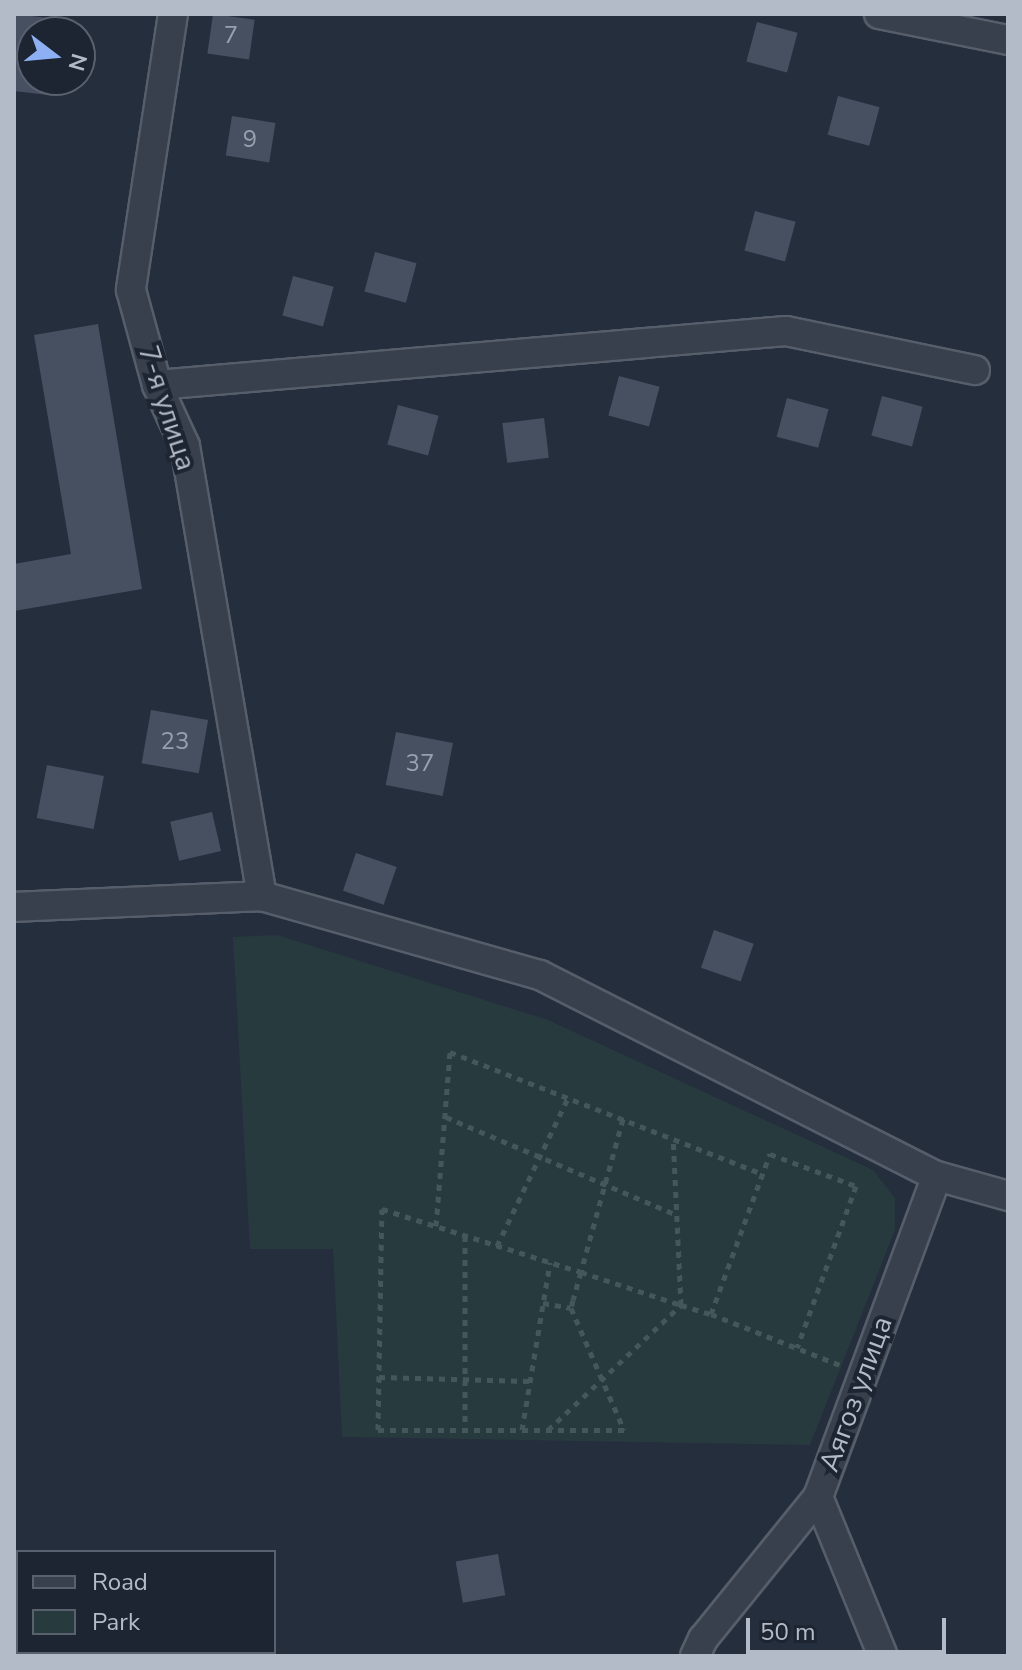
<!DOCTYPE html>
<html>
<head>
<meta charset="utf-8">
<style>
  body { margin:0 }
  #map { position:relative; width:1022px; height:1670px; overflow:hidden; background:#252e3d; font-family:"Nunito Sans",sans-serif }
  div>[style] { position:absolute }
  .green>* { inset:0; background:#273a3e }
  .building>* { inset:0; background:#465061; transform-origin:0 0 }
  .path>* { height:5px; margin-top:-2.5px; transform-origin:0; background:repeating-linear-gradient(90deg,#45575b 0 6px,transparent 0 12px) }
  .roads { filter:drop-shadow(2px 0 #565e6b) drop-shadow(-2px 0 #565e6b) drop-shadow(0 2px #565e6b) drop-shadow(0 -2px #565e6b) }
  .street>* { height:28px; margin:-14px; padding:0 14px; transform-origin:14px; border-radius:14px; background:#38404d }
  span { translate:-50% -50%; white-space:nowrap; text-align:center; line-height:1.15; -webkit-text-stroke:8px #1d2532; paint-order:stroke }
  .number-label { font-size:24px; color:#98a0ae }
  .number-label span { -webkit-text-stroke-width:0 }
  .street-label { font-size:28px; color:#b4bbc8 }
  .frame { position:absolute; inset:0; border:16px solid #b4bbc8; pointer-events:none }
  .legend { position:absolute; left:16px; top:1550px; width:260px; height:104px; box-sizing:border-box; background:#1d2532; border:2px solid #59616e; margin:0; padding:10px 14px; list-style:none; font-size:24px; color:#b4bbc8 }
  .legend li { display:flex; align-items:center; gap:16px; height:40px }
  .legend b { width:40px; border:2px solid #59616e }
  .north { position:absolute; left:16px; top:16px; width:80px; height:80px; box-sizing:border-box; background:#1d2532; border:2px solid #59616e; border-radius:50%; rotate:106deg; font-size:22px; font-weight:700; line-height:32px; text-align:center; color:#b4bbc8 }
  .north::after { content:''; display:block; margin:auto; width:28px; height:36px; background:#8db0f5; clip-path:polygon(50% 0,100% 100%,50% 72%,0 100%) }
  .scale { position:absolute; left:746px; top:1618px; width:200px; height:36px; box-sizing:border-box; border:4px solid #b4bbc8; border-top:0; padding-left:10px; font-size:24px; line-height:28px; white-space:nowrap; color:#b4bbc8; -webkit-text-stroke:6px #1d2532; paint-order:stroke }
</style>
</head>
<body>
<div id="map">
  <div class="green">
    <div style="clip-path:polygon(277px 935px,548px 1020px,873px 1170px,895px 1198px,895px 1230px,810px 1445px,342px 1437px,333px 1249px,250px 1249px,233px 937px)"></div>
  </div>
  <div class="building">
    <div style="clip-path:polygon(14px 14px,66px 20px,65px 32px,32px 32px,32px 80px,59px 80px,57px 96px,14px 91px)"></div>
    <div style="left:213px;top:14px;width:42px;height:40px;rotate:8deg"></div>
    <div style="left:757px;top:22px;width:42px;height:41px;rotate:15deg"></div>
    <div style="left:838px;top:96px;width:43px;height:40px;rotate:15deg"></div>
    <div style="left:232px;top:116px;width:44px;height:40px;rotate:9deg"></div>
    <div style="left:755px;top:211px;width:42px;height:41px;rotate:15deg"></div>
    <div style="left:375px;top:252px;width:43px;height:41px;rotate:15deg"></div>
    <div style="left:293px;top:276px;width:42px;height:41px;rotate:15deg"></div>
    <div style="clip-path:polygon(98px 324px,142px 589px,14px 611px,14px 564px,71px 554px,34px 335px)"></div>
    <div style="left:619px;top:376px;width:42px;height:41px;rotate:15deg"></div>
    <div style="left:882px;top:396px;width:42px;height:41px;rotate:15deg"></div>
    <div style="left:787px;top:398px;width:43px;height:40px;rotate:15deg"></div>
    <div style="left:398px;top:405px;width:42px;height:41px;rotate:15deg"></div>
    <div style="left:544px;top:418px;width:40px;height:42px;rotate:83deg"></div>
    <div style="left:151px;top:710px;width:58px;height:54px;rotate:10deg"></div>
    <div style="left:396px;top:732px;width:58px;height:54px;rotate:11deg"></div>
    <div style="left:47px;top:765px;width:58px;height:54px;rotate:11deg"></div>
    <div style="left:212px;top:812px;width:40px;height:43px;rotate:77deg"></div>
    <div style="left:356px;top:853px;width:43px;height:40px;rotate:19deg"></div>
    <div style="left:714px;top:930px;width:42px;height:40px;rotate:19deg"></div>
    <div style="left:498px;top:1554px;width:42px;height:43px;rotate:80deg"></div>
  </div>
  <div class="path">
    <div style="left:446px;top:1117px;width:251px;rotate:23deg"></div>
    <div style="left:623px;top:1119px;width:159px;rotate:105.4deg"></div>
    <div style="left:581px;top:1272px;width:29px;rotate:106deg"></div>
    <div style="left:573px;top:1300px;width:8px;rotate:104deg"></div>
    <div style="left:571px;top:1308px;width:133px;rotate:66.5deg"></div>
    <div style="left:624px;top:1430px;width:246px;rotate:180deg"></div>
    <div style="left:378px;top:1430px;width:221px;rotate:-89deg"></div>
    <div style="left:382px;top:1209px;width:209px;rotate:17.6deg"></div>
    <div style="left:581px;top:1272px;width:105px;rotate:18.3deg"></div>
    <div style="left:681px;top:1305px;width:31px;rotate:17deg"></div>
    <div style="left:711px;top:1314px;width:139px;rotate:21.6deg"></div>
    <div style="left:436px;top:1226px;width:175px;rotate:-85.4deg"></div>
    <div style="left:450px;top:1052px;width:336px;rotate:21.3deg"></div>
    <div style="left:465px;top:1236px;width:194px;rotate:90deg"></div>
    <div style="left:497px;top:1246px;width:164px;rotate:-64.4deg"></div>
    <div style="left:543px;top:1303px;width:28px;rotate:10deg"></div>
    <div style="left:711px;top:1314px;width:171px;rotate:-69.8deg"></div>
    <div style="left:770px;top:1154px;width:92px;rotate:20.4deg"></div>
    <div style="left:856px;top:1186px;width:172px;rotate:110deg"></div>
    <div style="left:379px;top:1377px;width:151px;rotate:1.5deg"></div>
    <div style="left:522px;top:1430px;width:170px;rotate:-80.5deg"></div>
    <div style="left:548px;top:1430px;width:183px;rotate:-43.2deg"></div>
    <div style="left:681px;top:1305px;width:167px;rotate:-92.7deg"></div>
  </div>
  <div class="roads">
    <div class="street">
      <div style="left:173px;top:14px;width:279px;rotate:98.7deg"></div>
      <div style="left:131px;top:290px;width:98px;rotate:74.7deg"></div>
      <div style="left:157px;top:385px;width:67px;rotate:65.3deg"></div>
      <div style="left:185px;top:446px;width:457px;rotate:80.3deg"></div>
      <div style="left:879px;top:14px;width:132px;rotate:11.4deg"></div>
      <div style="left:157px;top:385px;width:631px;rotate:-4.91deg"></div>
      <div style="left:786px;top:331px;width:193px;rotate:11.7deg"></div>
      <div style="left:14px;top:907px;width:248px;rotate:-2.5deg"></div>
      <div style="left:262px;top:896px;width:289px;rotate:15.9deg"></div>
      <div style="left:540px;top:975px;width:445px;rotate:26.9deg"></div>
      <div style="left:937px;top:1176px;width:74px;rotate:15.7deg"></div>
      <div style="left:695px;top:1656px;width:19px;rotate:-65deg"></div>
      <div style="left:703px;top:1639px;width:183px;rotate:-51deg"></div>
      <div style="left:883px;top:1656px;width:172px;rotate:-112.2deg"></div>
      <div style="left:818px;top:1497px;width:342px;rotate:-69.7deg"></div>
    </div>
  </div>
  <div class="number-label">
    <span style="left:231px;top:36px">7</span>
    <span style="left:250px;top:140px">9</span>
    <span style="left:175px;top:742px">23</span>
    <span style="left:420px;top:764px">37</span>
  </div>
  <div class="street-label">
    <span style="left:167px;top:408px;rotate:72deg">7-я улица</span>
    <span style="left:856px;top:1394px;rotate:-70deg">Аягоз улица</span>
  </div>
  <div class="frame"></div>
  <ul class="legend">
  <li><b style="height:10px;background:#38404d"></b>Road</li>
  <li><b style="height:22px;background:#273a3e"></b>Park</li>
  </ul>
  <div class="north">N</div>
  <div class="scale">50 m</div>
</div>
</body>
</html>
